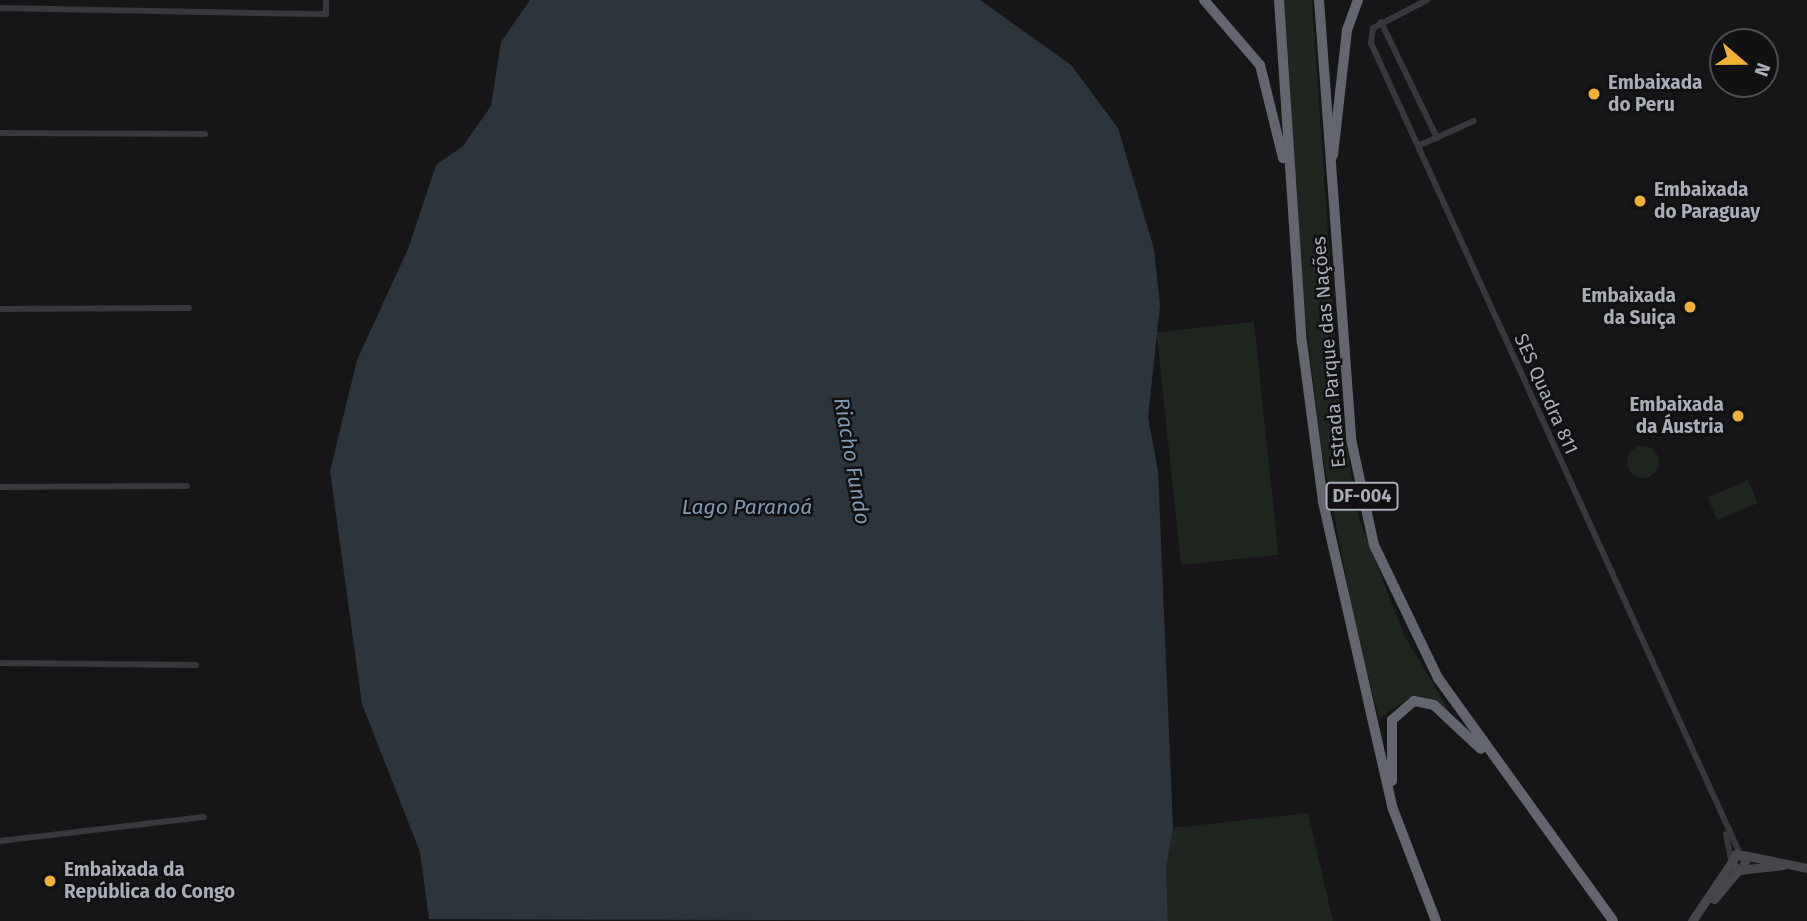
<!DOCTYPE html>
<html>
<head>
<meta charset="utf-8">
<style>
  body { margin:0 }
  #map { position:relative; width:1807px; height:921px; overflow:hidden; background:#161618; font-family:"Fira Sans",sans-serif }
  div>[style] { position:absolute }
  .green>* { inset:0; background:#1e261f; transform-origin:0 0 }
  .round { border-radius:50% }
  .water>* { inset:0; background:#2c353c }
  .street>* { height:6px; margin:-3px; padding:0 3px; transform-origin:3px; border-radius:3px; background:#37383d }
  .secondary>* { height:9px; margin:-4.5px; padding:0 4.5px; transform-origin:4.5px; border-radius:4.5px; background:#45474d }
  .highway>* { height:10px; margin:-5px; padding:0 5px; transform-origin:5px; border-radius:5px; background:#63666e }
  .dots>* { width:19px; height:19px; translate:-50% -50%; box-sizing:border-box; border:4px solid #111113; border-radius:50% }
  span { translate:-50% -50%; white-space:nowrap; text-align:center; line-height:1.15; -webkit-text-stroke:5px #111113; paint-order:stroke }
  .shield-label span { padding:2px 5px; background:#111113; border:2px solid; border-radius:5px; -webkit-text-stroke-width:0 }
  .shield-label { font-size:18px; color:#a8adb8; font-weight:700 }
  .poi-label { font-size:19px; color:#a8adb8; font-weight:700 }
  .left { translate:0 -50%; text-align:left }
  .right { translate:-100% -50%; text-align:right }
  .street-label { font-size:19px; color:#a8adb8 }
  .water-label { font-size:21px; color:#7f9bb3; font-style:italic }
  .north { position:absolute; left:1709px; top:28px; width:70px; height:70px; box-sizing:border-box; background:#111113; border:2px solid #4d4f55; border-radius:50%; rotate:110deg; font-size:19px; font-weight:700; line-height:28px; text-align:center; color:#a8adb8 }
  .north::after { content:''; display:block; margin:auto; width:24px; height:32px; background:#f2b134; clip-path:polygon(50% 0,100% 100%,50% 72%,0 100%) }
</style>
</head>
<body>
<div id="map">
  <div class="green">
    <div style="clip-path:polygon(1284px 0,1312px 0,1340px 408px,1359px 519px,1405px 637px,1455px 721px,1437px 700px,1410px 697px,1379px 719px,1356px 629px,1321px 446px,1303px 295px)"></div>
    <div style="left:1254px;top:322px;width:234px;height:98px;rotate:84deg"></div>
    <div class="round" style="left:1627px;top:446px;width:32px;height:32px"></div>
    <div style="left:1748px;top:480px;width:25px;height:44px;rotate:67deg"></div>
    <div style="clip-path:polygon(1308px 813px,1333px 921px,1168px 921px,1166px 869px,1173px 828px)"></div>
  </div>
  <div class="water">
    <div style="clip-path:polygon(530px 0,980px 0,1071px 65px,1118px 128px,1154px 249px,1160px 306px,1148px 417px,1158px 471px,1173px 828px,1166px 869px,1168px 921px,429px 919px,420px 852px,362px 704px,330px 471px,357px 360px,408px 249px,436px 165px,463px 146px,491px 106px,501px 42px)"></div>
  </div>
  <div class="street">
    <div style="left:1427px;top:0;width:61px;rotate:152.6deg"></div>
    <div style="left:1373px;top:28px;width:15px;rotate:98deg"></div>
    <div style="left:1371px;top:43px;width:891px;rotate:65.53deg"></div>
    <div style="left:0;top:8px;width:326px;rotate:1.1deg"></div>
    <div style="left:326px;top:14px;width:14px;rotate:-90deg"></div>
    <div style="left:1381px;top:22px;width:129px;rotate:64.2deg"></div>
    <div style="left:0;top:133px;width:205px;rotate:0.3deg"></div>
    <div style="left:1418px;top:146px;width:61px;rotate:-24.1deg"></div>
    <div style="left:0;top:309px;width:189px;rotate:-0.3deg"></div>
    <div style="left:0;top:487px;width:187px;rotate:-0.3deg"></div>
    <div style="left:0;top:663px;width:196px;rotate:0.6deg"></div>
    <div style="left:1726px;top:834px;width:25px;rotate:79deg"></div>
    <div style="left:0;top:841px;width:205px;rotate:-6.7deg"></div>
  </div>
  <div class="secondary">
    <div style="left:1743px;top:855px;width:65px;rotate:11.5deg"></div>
    <div style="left:1742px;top:870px;width:13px;rotate:-72deg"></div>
    <div style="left:1746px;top:858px;width:11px;rotate:-158deg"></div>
    <div style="left:1736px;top:854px;width:10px;rotate:119deg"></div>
    <div style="left:1731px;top:863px;width:10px;rotate:45deg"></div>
    <div style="left:1738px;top:870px;width:45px;rotate:-6.3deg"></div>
    <div style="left:1714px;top:899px;width:38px;rotate:-50deg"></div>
    <div style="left:1692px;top:921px;width:70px;rotate:-56.1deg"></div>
  </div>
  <div class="highway">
    <div style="left:1204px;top:0;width:86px;rotate:49.3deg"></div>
    <div style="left:1260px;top:65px;width:96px;rotate:76.1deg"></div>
    <div style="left:1279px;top:0;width:343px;rotate:86.2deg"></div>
    <div style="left:1302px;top:342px;width:161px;rotate:82.5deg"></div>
    <div style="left:1323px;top:502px;width:315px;rotate:77.2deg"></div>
    <div style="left:1393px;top:809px;width:120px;rotate:69deg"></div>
    <div style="left:1319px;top:0;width:440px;rotate:85.8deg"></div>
    <div style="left:1351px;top:439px;width:108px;rotate:77.8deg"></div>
    <div style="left:1374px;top:545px;width:148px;rotate:64.3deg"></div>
    <div style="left:1438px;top:678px;width:299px;rotate:54.2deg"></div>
    <div style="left:1333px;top:155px;width:126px;rotate:-83.6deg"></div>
    <div style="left:1347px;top:30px;width:32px;rotate:-70deg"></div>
    <div style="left:1392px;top:781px;width:61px;rotate:-90deg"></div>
    <div style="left:1392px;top:720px;width:29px;rotate:-41deg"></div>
    <div style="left:1414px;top:701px;width:20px;rotate:11deg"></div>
    <div style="left:1434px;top:705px;width:64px;rotate:43.1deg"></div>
  </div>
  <div class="dots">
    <div style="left:1594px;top:94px;background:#f2b134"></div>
    <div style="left:1640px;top:201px;background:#f2b134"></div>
    <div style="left:1690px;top:307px;background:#f2b134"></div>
    <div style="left:1738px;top:416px;background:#f2b134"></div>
    <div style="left:50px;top:881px;background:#f2b134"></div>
  </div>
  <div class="shield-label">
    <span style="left:1362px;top:496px">DF-004</span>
  </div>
  <div class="poi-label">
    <span class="left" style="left:1608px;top:94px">Embaixada<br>do Peru</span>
    <span class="left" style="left:1654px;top:201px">Embaixada<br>do Paraguay</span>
    <span class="right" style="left:1676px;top:307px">Embaixada<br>da Suiça</span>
    <span class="right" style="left:1724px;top:416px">Embaixada<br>da Áustria</span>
    <span class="left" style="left:64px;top:881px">Embaixada da<br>República do Congo</span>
  </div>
  <div class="street-label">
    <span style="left:1329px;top:352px;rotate:-95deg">Estrada Parque das Nações</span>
    <span style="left:1546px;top:394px;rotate:66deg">SES Quadra 811</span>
  </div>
  <div class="water-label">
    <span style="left:852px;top:461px;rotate:80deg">Riacho Fundo</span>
    <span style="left:747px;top:507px">Lago Paranoá</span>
  </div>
  <div class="north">N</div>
</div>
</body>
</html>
